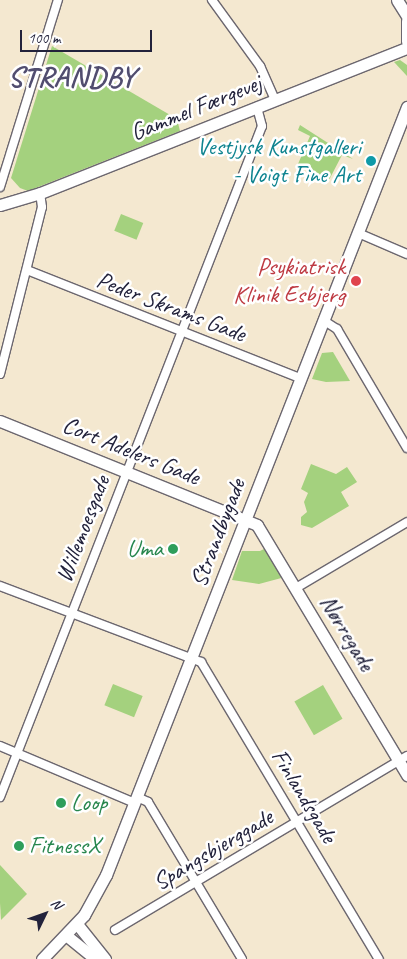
<!DOCTYPE html>
<html>
<head>
<meta charset="utf-8">
<style>
  body { margin:0 }
  #map { position:relative; width:407px; height:959px; overflow:hidden; background:#f4e8d0; font-family:Caveat,sans-serif }
  div>[style] { position:absolute }
  .green>* { inset:0; background:#a4d17e; transform-origin:0 0 }
  .roads { filter:drop-shadow(1px 0 #6c676f) drop-shadow(-1px 0 #6c676f) drop-shadow(0 1px #6c676f) drop-shadow(0 -1px #6c676f) }
  .street>* { height:8px; margin:-4px; padding:0 4px; transform-origin:4px; border-radius:4px; background:#fff }
  .secondary>* { height:11px; margin:-5.5px; padding:0 5.5px; transform-origin:5.5px; border-radius:5.5px; background:#fff }
  .dots>* { width:14px; height:14px; translate:-50% -50%; box-sizing:border-box; border:2px solid #fff; border-radius:50% }
  span { translate:-50% -50%; white-space:nowrap; text-align:center; line-height:1.15; -webkit-text-stroke:5px #fff; paint-order:stroke }
  .street-label { font-size:24px; color:#22223b }
  .culture-label { font-size:24px; color:#0d838f }
  .right { translate:-100% -50%; text-align:right }
  .health-label { font-size:24px; color:#be3a42 }
  .leisure-label { font-size:24px; color:#27864d }
  .left { translate:0 -50%; text-align:left }
  .district-label { font-size:29px; color:#514d6f; font-weight:700; letter-spacing:1px }
  .north { position:absolute; left:20px; top:889px; width:50px; height:50px; -webkit-text-stroke:4px #fff; paint-order:stroke; rotate:48deg; font-size:14px; font-weight:700; line-height:20px; text-align:center; color:#22223b }
  .north::after { content:''; display:block; margin:auto; width:18px; height:22px; background:#22223b; clip-path:polygon(50% 0,100% 100%,50% 72%,0 100%) }
  .scale { position:absolute; left:20px; top:30px; width:132px; height:22px; box-sizing:border-box; border:2px solid #22223b; border-top:0; padding-left:6px; font-size:15px; line-height:18px; white-space:nowrap; color:#22223b; -webkit-text-stroke:4px #fff; paint-order:stroke }
</style>
</head>
<body>
<div id="map">
  <div class="green">
    <div style="clip-path:polygon(52px 46px,177px 119px,180px 131px,28px 191px,20px 188px,11px 178px)"></div>
    <div style="clip-path:polygon(400px 60px,407px 65px,407px 76px,394px 62px)"></div>
    <div style="clip-path:polygon(300px 125px,353px 159px,342px 155px,329px 180px,298px 164px,310px 136px,298px 130px)"></div>
    <div style="left:121px;top:214px;width:24px;height:18px;rotate:22deg"></div>
    <div style="clip-path:polygon(333px 352px,350px 381px,326px 382px,312px 379px,322px 353px)"></div>
    <div style="clip-path:polygon(311px 464px,336px 474px,347px 467px,357px 482px,341px 492px,349px 506px,312px 528px,301px 525px,301px 517px,307px 512px,304px 502px,308px 493px,301px 489px)"></div>
    <div style="clip-path:polygon(268px 547px,285px 577px,259px 584px,232px 580px,242px 551px,260px 551px)"></div>
    <div style="left:113px;top:684px;width:32px;height:23px;rotate:22deg"></div>
    <div style="left:323px;top:685px;width:39px;height:33px;rotate:60deg"></div>
    <div style="clip-path:polygon(0 865px,27px 894px,1px 920px,0 903px)"></div>
  </div>
  <div class="roads">
    <div class="street">
      <div style="left:212px;top:0;width:82px;rotate:54deg"></div>
      <div style="left:260px;top:66px;width:37px;rotate:66deg"></div>
      <div style="left:0;top:187px;width:196px;rotate:-72.8deg"></div>
      <div style="left:358px;top:233px;width:53px;rotate:23.2deg"></div>
      <div style="left:27px;top:270px;width:294px;rotate:21.6deg"></div>
      <div style="left:323px;top:320px;width:17px;rotate:33deg"></div>
      <div style="left:337px;top:329px;width:138px;rotate:59.5deg"></div>
      <div style="left:0;top:374px;width:172px;rotate:-75.9deg"></div>
      <div style="left:42px;top:207px;width:14px;rotate:-98deg"></div>
      <div style="left:0;top:586px;width:215px;rotate:20.7deg"></div>
      <div style="left:201px;top:662px;width:346px;rotate:59.1deg"></div>
      <div style="left:296px;top:588px;width:129px;rotate:-30.7deg"></div>
      <div style="left:0;top:746px;width:147px;rotate:22.9deg"></div>
      <div style="left:0;top:797px;width:720px;rotate:-68.67deg"></div>
      <div style="left:262px;top:126px;width:20px;rotate:-105deg"></div>
      <div style="left:137px;top:797px;width:12px;rotate:24deg"></div>
      <div style="left:148px;top:802px;width:183px;rotate:59.1deg"></div>
      <div style="left:115px;top:930px;width:340px;rotate:-30.8deg"></div>
    </div>
    <div class="secondary">
      <div style="left:397px;top:0;width:19px;rotate:58deg"></div>
      <div style="left:407px;top:21px;width:20px;rotate:90deg"></div>
      <div style="left:0;top:205px;width:42px;rotate:-16.7deg"></div>
      <div style="left:40px;top:193px;width:395px;rotate:-21.6deg"></div>
      <div style="left:0;top:421px;width:277px;rotate:22deg"></div>
      <div style="left:257px;top:525px;width:292px;rotate:59deg"></div>
      <div style="left:77px;top:924px;width:45px;rotate:51.3deg"></div>
      <div style="left:67px;top:936px;width:36px;rotate:39deg"></div>
      <div style="left:42px;top:959px;width:61px;rotate:-46.3deg"></div>
      <div style="left:84px;top:915px;width:46px;rotate:-61.2deg"></div>
      <div style="left:106px;top:875px;width:825px;rotate:-68.6deg"></div>
    </div>
  </div>
  <div class="dots">
    <div style="left:371px;top:161px;background:#0f9aa8"></div>
    <div style="left:356px;top:281px;background:#e0444e"></div>
    <div style="left:173px;top:549px;background:#2e9e5b"></div>
    <div style="left:61px;top:803px;background:#2e9e5b"></div>
    <div style="left:19px;top:846px;background:#2e9e5b"></div>
  </div>
  <div class="street-label">
    <span style="left:196px;top:108px;rotate:-22deg">Gammel Færgevej</span>
    <span style="left:171px;top:307px;rotate:21deg">Peder Skrams Gade</span>
    <span style="left:131px;top:451px;rotate:22deg">Cort Adelers Gade</span>
    <span style="left:83px;top:529px;rotate:-69deg">Willemoesgade</span>
    <span style="left:218px;top:533px;rotate:-69deg">Strandbygade</span>
    <span style="left:347px;top:633px;rotate:59deg">Nørregade</span>
    <span style="left:304px;top:796px;rotate:59deg">Finlandsgade</span>
    <span style="left:213px;top:850px;rotate:-31deg">Spangsbjerggade</span>
  </div>
  <div class="culture-label">
    <span class="right" style="left:361px;top:161px">Vestjysk Kunstgalleri<br>- Voigt Fine Art</span>
  </div>
  <div class="health-label">
    <span class="right" style="left:345px;top:281px">Psykiatrisk<br>Klinik Esbjerg</span>
  </div>
  <div class="leisure-label">
    <span class="right" style="left:163px;top:549px">Uma</span>
    <span class="left" style="left:71px;top:803px">Loop</span>
    <span class="left" style="left:29px;top:846px">FitnessX</span>
  </div>
  <div class="district-label">
    <span style="left:72px;top:77px">STRANDBY</span>
  </div>
  <div class="north">N</div>
  <div class="scale">100 m</div>
</div>
</body>
</html>
